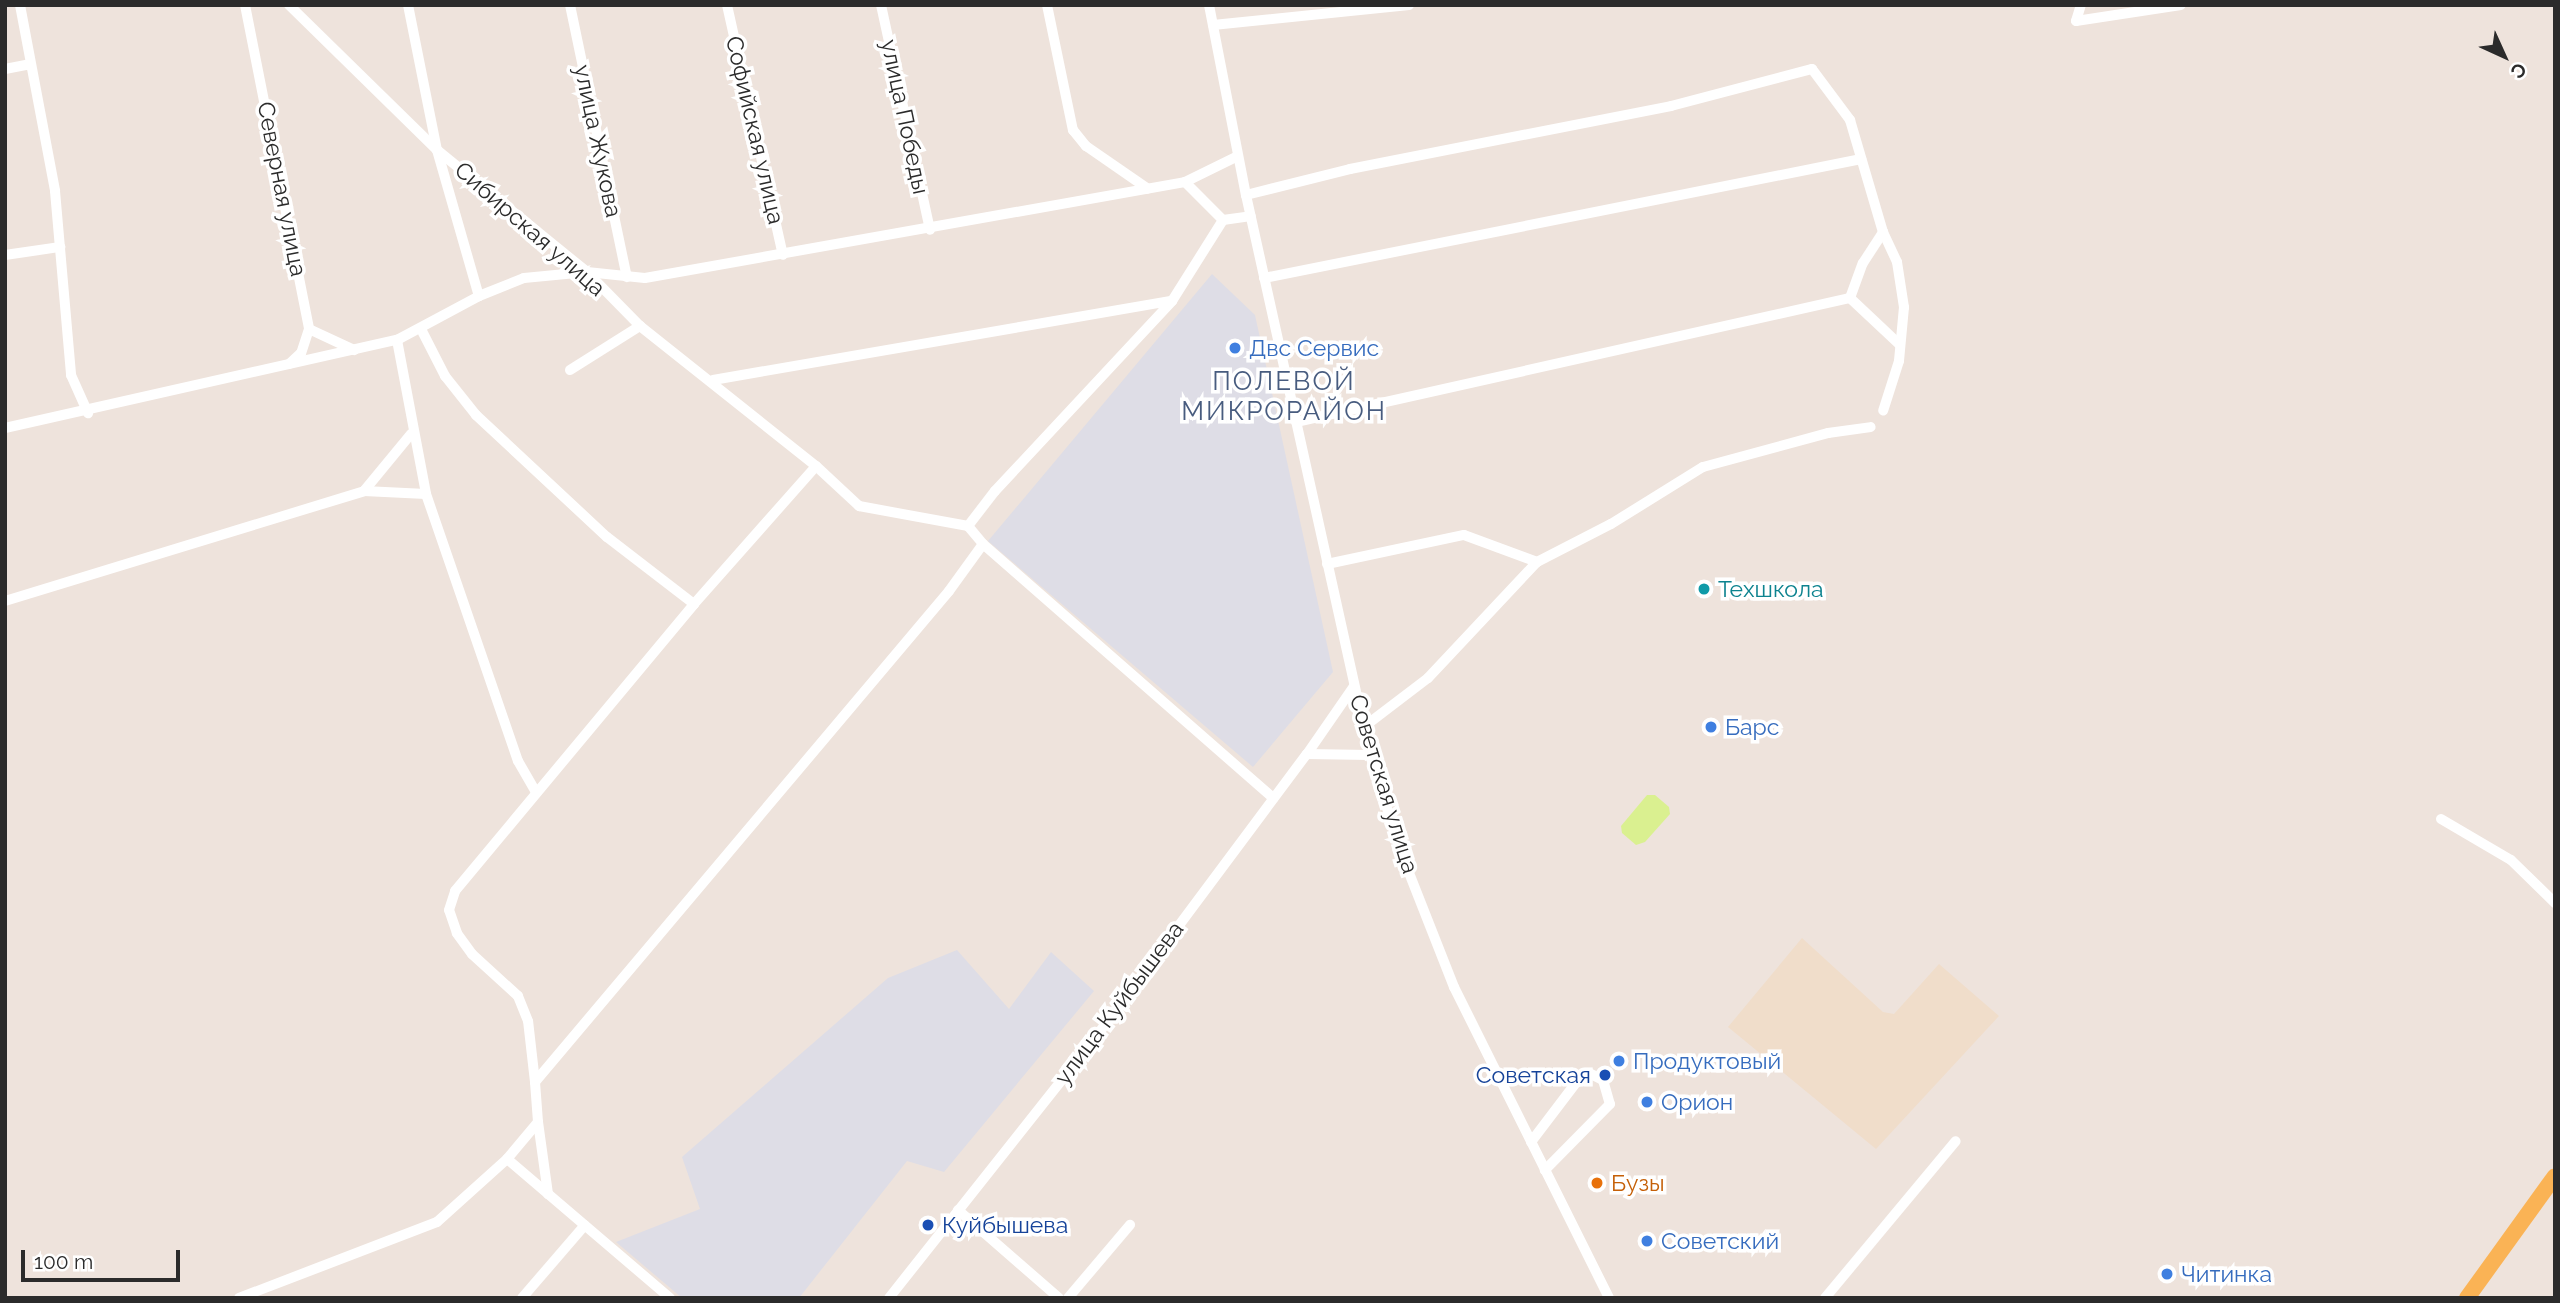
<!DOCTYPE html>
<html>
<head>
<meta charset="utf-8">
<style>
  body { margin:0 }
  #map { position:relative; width:2560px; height:1303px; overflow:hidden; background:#eee3dc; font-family:Raleway,sans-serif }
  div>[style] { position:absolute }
  .industrial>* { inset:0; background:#dedde6 }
  .education>* { inset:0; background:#f0ddca }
  .pitch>* { inset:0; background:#daf090 }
  .minor>* { height:10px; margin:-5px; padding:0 5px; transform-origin:5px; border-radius:5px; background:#fff }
  .primary>* { height:16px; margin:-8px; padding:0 8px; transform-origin:8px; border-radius:8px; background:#fab355 }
  .dots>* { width:19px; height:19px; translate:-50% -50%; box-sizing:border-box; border:4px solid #fff; border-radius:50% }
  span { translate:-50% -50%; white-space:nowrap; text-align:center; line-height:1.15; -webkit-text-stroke:7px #fff; paint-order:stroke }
  .street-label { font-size:23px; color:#2b2b2b }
  .shop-label { font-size:23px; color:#366cbe }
  .left { translate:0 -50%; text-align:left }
  .culture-label { font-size:23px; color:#0d838f }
  .transit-label { font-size:23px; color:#164399 }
  .right { translate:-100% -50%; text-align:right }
  .food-label { font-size:23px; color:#c56008 }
  .quarter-label { font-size:26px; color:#485c7f; letter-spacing:2px }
  .frame { position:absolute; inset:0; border:7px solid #2b2b2b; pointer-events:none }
  .north { position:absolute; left:2469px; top:21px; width:70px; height:70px; -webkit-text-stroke:5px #fff; paint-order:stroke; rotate:135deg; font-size:19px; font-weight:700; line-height:28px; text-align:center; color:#2b2b2b }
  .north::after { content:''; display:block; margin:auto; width:24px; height:32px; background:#2b2b2b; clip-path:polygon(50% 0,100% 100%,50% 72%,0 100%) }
  .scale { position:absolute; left:21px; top:1250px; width:159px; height:32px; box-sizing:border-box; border:4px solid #2b2b2b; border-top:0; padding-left:9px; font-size:21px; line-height:24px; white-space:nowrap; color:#2b2b2b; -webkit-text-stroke:5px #fff; paint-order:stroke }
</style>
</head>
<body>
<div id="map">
  <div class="industrial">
    <div style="clip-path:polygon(1212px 274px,1255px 315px,1333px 672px,1253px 767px,988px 541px)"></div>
    <div style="clip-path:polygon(957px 950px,1009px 1009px,1051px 952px,1094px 991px,944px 1172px,907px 1161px,799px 1298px,682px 1298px,616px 1242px,700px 1209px,682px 1157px,888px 978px)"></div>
  </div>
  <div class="education">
    <div style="clip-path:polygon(1802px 938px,1883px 1012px,1894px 1014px,1939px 964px,1999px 1016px,1876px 1149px,1728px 1027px)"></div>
  </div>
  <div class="pitch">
    <div style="clip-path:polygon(1647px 795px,1655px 795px,1669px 807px,1670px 814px,1645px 842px,1636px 845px,1622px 833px,1621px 826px)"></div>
  </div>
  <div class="minor">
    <div style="left:20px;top:5px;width:189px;rotate:79.3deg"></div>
    <div style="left:55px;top:191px;width:185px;rotate:85deg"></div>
    <div style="left:71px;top:375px;width:42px;rotate:65.9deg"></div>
    <div style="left:245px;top:5px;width:330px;rotate:78.8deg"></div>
    <div style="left:309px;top:329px;width:25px;rotate:108deg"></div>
    <div style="left:301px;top:353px;width:16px;rotate:137deg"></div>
    <div style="left:289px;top:5px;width:207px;rotate:44.4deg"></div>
    <div style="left:437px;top:150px;width:193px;rotate:39.1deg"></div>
    <div style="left:587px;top:272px;width:76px;rotate:45.5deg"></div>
    <div style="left:640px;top:326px;width:225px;rotate:38.5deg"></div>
    <div style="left:408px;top:5px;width:148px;rotate:78.7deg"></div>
    <div style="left:437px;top:150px;width:152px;rotate:74deg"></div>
    <div style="left:570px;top:5px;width:278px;rotate:78.2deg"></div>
    <div style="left:727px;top:5px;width:256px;rotate:77.4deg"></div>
    <div style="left:881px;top:5px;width:230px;rotate:77.7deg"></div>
    <div style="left:1047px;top:5px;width:128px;rotate:78.3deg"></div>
    <div style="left:1073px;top:130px;width:21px;rotate:51deg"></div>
    <div style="left:1086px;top:146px;width:75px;rotate:34.7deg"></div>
    <div style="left:1209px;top:5px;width:194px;rotate:79deg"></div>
    <div style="left:1246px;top:195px;width:574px;rotate:77.51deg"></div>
    <div style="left:1370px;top:755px;width:105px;rotate:72.3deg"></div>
    <div style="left:1402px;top:855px;width:142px;rotate:68.5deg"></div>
    <div style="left:1454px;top:987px;width:347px;rotate:63.5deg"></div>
    <div style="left:2076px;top:21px;width:106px;rotate:-8.7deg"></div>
    <div style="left:2076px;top:21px;width:17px;rotate:-73deg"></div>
    <div style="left:1213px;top:25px;width:197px;rotate:-5.8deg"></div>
    <div style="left:5px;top:69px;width:25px;rotate:-11deg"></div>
    <div style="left:1185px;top:182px;width:59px;rotate:-26.1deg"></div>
    <div style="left:1246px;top:195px;width:107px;rotate:-14deg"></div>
    <div style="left:1350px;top:169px;width:327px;rotate:-11.1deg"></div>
    <div style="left:1671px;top:106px;width:146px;rotate:-14.7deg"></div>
    <div style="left:1812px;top:69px;width:64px;rotate:53.3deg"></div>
    <div style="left:1850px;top:120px;width:117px;rotate:73.6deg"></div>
    <div style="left:1883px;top:232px;width:33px;rotate:65deg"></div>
    <div style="left:1897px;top:262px;width:46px;rotate:81.2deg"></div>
    <div style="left:1904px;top:307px;width:54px;rotate:95.3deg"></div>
    <div style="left:1899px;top:361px;width:52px;rotate:107.7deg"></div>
    <div style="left:5px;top:255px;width:56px;rotate:-8.3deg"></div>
    <div style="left:1264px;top:278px;width:609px;rotate:-11.27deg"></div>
    <div style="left:1850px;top:298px;width:37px;rotate:-70deg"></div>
    <div style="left:1863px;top:263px;width:37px;rotate:-57deg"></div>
    <div style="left:309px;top:329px;width:50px;rotate:25deg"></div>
    <div style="left:421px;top:329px;width:53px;rotate:62.9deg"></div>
    <div style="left:445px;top:376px;width:50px;rotate:51.5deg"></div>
    <div style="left:476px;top:415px;width:179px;rotate:43deg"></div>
    <div style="left:607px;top:537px;width:110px;rotate:37.6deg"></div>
    <div style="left:694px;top:604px;width:184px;rotate:-48.5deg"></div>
    <div style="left:816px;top:466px;width:59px;rotate:42.9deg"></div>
    <div style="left:859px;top:506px;width:111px;rotate:10.4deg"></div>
    <div style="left:968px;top:526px;width:44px;rotate:-52.4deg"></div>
    <div style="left:995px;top:491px;width:260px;rotate:-47deg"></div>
    <div style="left:1172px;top:301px;width:96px;rotate:-57.8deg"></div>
    <div style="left:1223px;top:220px;width:28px;rotate:-8deg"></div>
    <div style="left:397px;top:340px;width:157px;rotate:79.3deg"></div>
    <div style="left:426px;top:494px;width:282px;rotate:71deg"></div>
    <div style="left:518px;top:761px;width:36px;rotate:60deg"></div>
    <div style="left:570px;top:370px;width:83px;rotate:-32.2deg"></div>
    <div style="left:713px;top:380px;width:466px;rotate:-9.8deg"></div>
    <div style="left:1296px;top:422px;width:568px;rotate:-12.62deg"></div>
    <div style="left:1850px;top:298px;width:67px;rotate:43.2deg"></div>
    <div style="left:5px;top:428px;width:402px;rotate:-12.7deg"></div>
    <div style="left:397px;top:340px;width:93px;rotate:-28.2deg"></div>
    <div style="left:479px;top:296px;width:48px;rotate:-21.8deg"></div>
    <div style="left:524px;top:278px;width:63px;rotate:-5.4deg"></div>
    <div style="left:587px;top:272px;width:58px;rotate:5.9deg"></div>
    <div style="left:645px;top:278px;width:548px;rotate:-10.08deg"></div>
    <div style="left:1185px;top:182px;width:54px;rotate:45deg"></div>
    <div style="left:364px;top:491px;width:74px;rotate:-50.5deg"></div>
    <div style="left:968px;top:526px;width:23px;rotate:50deg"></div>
    <div style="left:983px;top:544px;width:386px;rotate:41.2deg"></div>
    <div style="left:1327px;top:564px;width:140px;rotate:-12deg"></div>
    <div style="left:1464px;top:535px;width:78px;rotate:20.3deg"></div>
    <div style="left:5px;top:601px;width:375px;rotate:-17deg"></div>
    <div style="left:364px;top:491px;width:62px;rotate:2.8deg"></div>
    <div style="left:1365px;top:726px;width:79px;rotate:-37.3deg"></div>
    <div style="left:1428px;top:678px;width:159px;rotate:-46.8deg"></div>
    <div style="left:1537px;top:562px;width:83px;rotate:-27.2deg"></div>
    <div style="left:1611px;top:524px;width:108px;rotate:-31.8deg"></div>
    <div style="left:1703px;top:467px;width:130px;rotate:-15.2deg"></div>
    <div style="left:1828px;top:433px;width:43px;rotate:-7.9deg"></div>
    <div style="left:1307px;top:754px;width:83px;rotate:-55.3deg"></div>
    <div style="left:2441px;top:819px;width:81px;rotate:30.4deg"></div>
    <div style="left:2511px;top:860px;width:62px;rotate:44.3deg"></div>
    <div style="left:535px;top:1082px;width:61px;rotate:-96.5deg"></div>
    <div style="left:528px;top:1021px;width:27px;rotate:-112deg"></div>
    <div style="left:518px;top:996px;width:62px;rotate:-137.6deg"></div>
    <div style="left:472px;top:954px;width:26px;rotate:-126deg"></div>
    <div style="left:457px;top:933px;width:24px;rotate:-109deg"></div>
    <div style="left:449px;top:910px;width:20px;rotate:-72deg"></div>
    <div style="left:455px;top:891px;width:373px;rotate:-50.2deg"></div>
    <div style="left:538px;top:1122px;width:73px;rotate:82.1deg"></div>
    <div style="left:1531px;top:1142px;width:78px;rotate:-52.8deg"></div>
    <div style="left:1578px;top:1080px;width:13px;rotate:-32deg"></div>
    <div style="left:1589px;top:1073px;width:16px;rotate:27deg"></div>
    <div style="left:1603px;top:1080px;width:25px;rotate:74deg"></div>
    <div style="left:1610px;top:1104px;width:93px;rotate:134.6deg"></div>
    <div style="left:958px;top:1210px;width:134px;rotate:41.1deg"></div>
    <div style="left:239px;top:1298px;width:212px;rotate:-21deg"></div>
    <div style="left:437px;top:1222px;width:94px;rotate:-42deg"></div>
    <div style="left:522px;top:1298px;width:96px;rotate:-49.2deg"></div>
    <div style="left:670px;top:1298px;width:214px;rotate:-139.5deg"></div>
    <div style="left:507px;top:1159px;width:48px;rotate:-50deg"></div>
    <div style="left:538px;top:1122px;width:40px;rotate:-94.3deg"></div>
    <div style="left:535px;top:1082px;width:642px;rotate:-49.86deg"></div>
    <div style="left:949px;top:591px;width:58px;rotate:-54.1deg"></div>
    <div style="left:889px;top:1298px;width:337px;rotate:-51.6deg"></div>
    <div style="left:1098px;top:1034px;width:349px;rotate:-53.3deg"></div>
    <div style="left:1307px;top:754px;width:63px;rotate:0.9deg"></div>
    <div style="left:1068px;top:1298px;width:96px;rotate:-49.7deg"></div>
    <div style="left:1825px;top:1298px;width:204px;rotate:-50.2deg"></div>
  </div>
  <div class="primary">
    <div style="left:2467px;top:1298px;width:150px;rotate:-54.2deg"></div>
  </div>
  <div class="dots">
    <div style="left:1235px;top:348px;background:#3f7fe0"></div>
    <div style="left:1704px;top:589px;background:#0f9aa8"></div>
    <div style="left:1711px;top:727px;background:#3f7fe0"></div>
    <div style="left:1619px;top:1061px;background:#3f7fe0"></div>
    <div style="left:1605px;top:1075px;background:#1a4fb4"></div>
    <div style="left:1647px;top:1102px;background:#3f7fe0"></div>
    <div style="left:1597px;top:1183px;background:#e8710a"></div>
    <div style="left:928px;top:1225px;background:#1a4fb4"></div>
    <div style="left:1647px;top:1241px;background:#3f7fe0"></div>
    <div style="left:2167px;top:1274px;background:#3f7fe0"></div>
  </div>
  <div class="street-label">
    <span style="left:905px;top:117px;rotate:78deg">улица Победы</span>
    <span style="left:755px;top:130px;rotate:77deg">Софийская улица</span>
    <span style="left:598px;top:141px;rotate:78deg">улица Жукова</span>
    <span style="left:282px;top:189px;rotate:79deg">Северная улица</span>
    <span style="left:530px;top:229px;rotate:41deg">Сибирская улица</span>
    <span style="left:1384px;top:784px;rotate:73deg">Советская улица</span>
    <span style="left:1119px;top:1003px;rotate:-53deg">улица Куйбышева</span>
  </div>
  <div class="shop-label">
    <span class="left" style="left:1249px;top:348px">Двс Сервис</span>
    <span class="left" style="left:1725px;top:727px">Барс</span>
    <span class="left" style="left:1633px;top:1061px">Продуктовый</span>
    <span class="left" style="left:1661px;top:1102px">Орион</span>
    <span class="left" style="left:1661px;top:1241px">Советский</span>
    <span class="left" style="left:2181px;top:1274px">Читинка</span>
  </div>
  <div class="culture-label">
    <span class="left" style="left:1718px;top:589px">Техшкола</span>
  </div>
  <div class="transit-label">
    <span class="right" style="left:1591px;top:1075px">Советская</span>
    <span class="left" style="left:942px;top:1225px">Куйбышева</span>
  </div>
  <div class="food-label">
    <span class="left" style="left:1611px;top:1183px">Бузы</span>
  </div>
  <div class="quarter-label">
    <span style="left:1284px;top:397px">ПОЛЕВОЙ<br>МИКРОРАЙОН</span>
  </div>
  <div class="frame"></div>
  <div class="north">С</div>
  <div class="scale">100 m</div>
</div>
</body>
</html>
